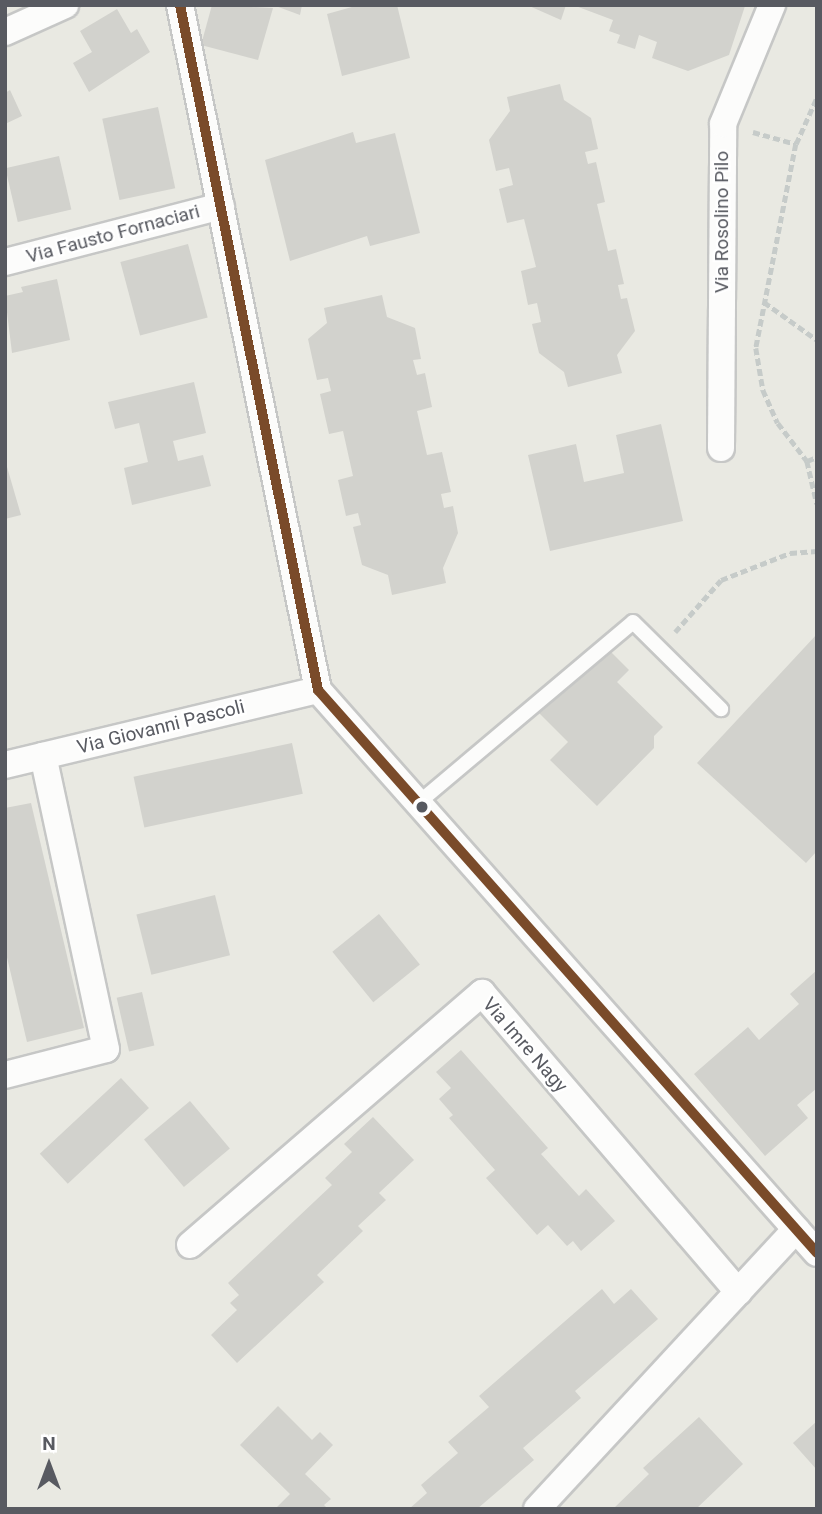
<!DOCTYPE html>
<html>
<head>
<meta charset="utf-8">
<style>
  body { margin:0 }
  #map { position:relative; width:822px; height:1514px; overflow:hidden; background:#e9e9e2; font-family:Roboto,sans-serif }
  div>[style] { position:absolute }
  .building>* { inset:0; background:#d2d2cd; transform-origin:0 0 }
  .path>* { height:4.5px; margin-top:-2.25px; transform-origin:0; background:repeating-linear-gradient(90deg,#c6cbc9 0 7px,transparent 0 10.5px) }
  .roads { filter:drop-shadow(2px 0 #c6c7c6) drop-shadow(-2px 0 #c6c7c6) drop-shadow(0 2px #c6c7c6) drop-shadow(0 -2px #c6c7c6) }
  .service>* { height:14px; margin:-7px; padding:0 7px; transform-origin:7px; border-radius:7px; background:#fcfcfb }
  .minor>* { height:26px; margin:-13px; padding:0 13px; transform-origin:13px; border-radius:13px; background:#fcfcfb }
  .bus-1>* { height:10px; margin:-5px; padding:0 5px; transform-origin:5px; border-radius:5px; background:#7a4b2a }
  .dots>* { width:19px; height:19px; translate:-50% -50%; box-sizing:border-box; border:4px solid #fff; border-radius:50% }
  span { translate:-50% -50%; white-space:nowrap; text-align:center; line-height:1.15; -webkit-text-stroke:5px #fff; paint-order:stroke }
  .street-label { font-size:19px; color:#585a61 }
  .frame { position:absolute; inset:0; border:7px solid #585a61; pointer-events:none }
  .north { position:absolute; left:14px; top:1430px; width:70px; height:70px; -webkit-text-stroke:5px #fff; paint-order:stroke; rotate:0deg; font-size:19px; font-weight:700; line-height:28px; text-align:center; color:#585a61 }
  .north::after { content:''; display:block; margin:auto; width:24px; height:32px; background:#585a61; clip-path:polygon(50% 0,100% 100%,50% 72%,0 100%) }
</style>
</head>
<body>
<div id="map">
  <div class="building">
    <div style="clip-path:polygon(212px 5px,273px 8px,258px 60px,201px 45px)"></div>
    <div style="clip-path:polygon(273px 5px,302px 5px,300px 15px)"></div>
    <div style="clip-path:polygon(359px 5px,397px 5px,410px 58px,342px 76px,327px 14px)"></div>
    <div style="clip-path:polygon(527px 5px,566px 5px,561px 20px)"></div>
    <div style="clip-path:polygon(573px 5px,744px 5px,745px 6px,729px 55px,688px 71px,652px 58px,657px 42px,639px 35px,635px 49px,617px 43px,620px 35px,609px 31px,613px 20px)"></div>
    <div style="clip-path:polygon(117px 9px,131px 33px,137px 29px,150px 52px,89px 92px,73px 63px,92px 52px,80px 31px)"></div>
    <div style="clip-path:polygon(560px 84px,564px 100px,591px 118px,598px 149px,585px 152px,588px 164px,596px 162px,605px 202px,597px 204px,608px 251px,616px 249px,624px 284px,618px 285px,621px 299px,627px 298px,635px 331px,617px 355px,622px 373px,568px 387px,564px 372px,539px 353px,532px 324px,541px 322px,537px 303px,528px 305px,521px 271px,536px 267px,524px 219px,507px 223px,499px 189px,513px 185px,509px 168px,496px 171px,489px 140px,510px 111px,507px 97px)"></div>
    <div style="clip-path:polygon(10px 90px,22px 116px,5px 124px,5px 93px)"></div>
    <div style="left:158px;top:107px;width:83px;height:57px;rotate:78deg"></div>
    <div style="clip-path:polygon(353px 132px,356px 143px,395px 133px,420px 233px,370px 246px,367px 236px,290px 261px,265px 160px)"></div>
    <div style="left:59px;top:156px;width:55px;height:55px;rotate:77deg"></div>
    <div style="left:188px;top:244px;width:76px;height:70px;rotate:75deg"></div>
    <div style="clip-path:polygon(57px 279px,70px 340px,12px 353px,5px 296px,23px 292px,21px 287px)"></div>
    <div style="clip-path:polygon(382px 295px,387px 317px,415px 328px,421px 359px,413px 360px,417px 375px,425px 373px,432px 407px,417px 411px,427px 455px,442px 452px,451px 492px,441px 494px,444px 508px,453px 506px,458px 533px,443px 568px,446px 583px,392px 595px,388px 575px,362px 565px,353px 527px,361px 525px,358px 513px,346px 516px,338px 480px,353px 476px,343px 431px,329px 434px,320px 394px,331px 391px,328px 378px,317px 380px,308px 339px,327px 323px,324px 308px)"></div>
    <div style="clip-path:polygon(194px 382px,206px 433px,173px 441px,178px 461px,203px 455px,211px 486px,132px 505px,124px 468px,148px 462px,139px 423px,115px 429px,108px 402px)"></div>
    <div style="clip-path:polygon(661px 424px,683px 521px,550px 551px,528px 455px,576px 444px,584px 482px,624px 473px,616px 435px)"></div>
    <div style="clip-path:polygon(5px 460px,21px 515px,5px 519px)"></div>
    <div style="clip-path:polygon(817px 634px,817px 851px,806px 863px,697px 763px)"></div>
    <div style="clip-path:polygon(605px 646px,629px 670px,617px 682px,663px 727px,654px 736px,654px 748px,597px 806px,550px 760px,568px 742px,539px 713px)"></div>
    <div style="left:292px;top:743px;width:52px;height:162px;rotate:78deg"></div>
    <div style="clip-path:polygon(31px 803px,84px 1028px,27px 1042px,5px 949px,5px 808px)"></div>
    <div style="left:215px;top:895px;width:62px;height:81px;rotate:76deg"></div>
    <div style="left:379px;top:914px;width:65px;height:60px;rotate:51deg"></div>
    <div style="clip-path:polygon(817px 970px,817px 1088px,797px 1105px,808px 1118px,765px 1156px,694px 1074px,748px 1027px,759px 1040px,799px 1004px,790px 994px)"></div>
    <div style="left:142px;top:992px;width:55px;height:26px;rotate:77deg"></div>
    <div style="clip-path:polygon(461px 1050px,548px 1148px,541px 1154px,579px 1196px,586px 1189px,615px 1221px,581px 1251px,573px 1241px,567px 1246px,548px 1225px,537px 1235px,486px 1178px,495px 1170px,449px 1118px,453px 1115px,439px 1099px,451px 1088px,436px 1072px)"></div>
    <div style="left:121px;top:1078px;width:41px;height:111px;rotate:47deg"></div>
    <div style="left:190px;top:1101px;width:62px;height:60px;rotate:50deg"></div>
    <div style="clip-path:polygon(373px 1117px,414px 1160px,379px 1193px,386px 1200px,358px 1226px,363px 1231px,317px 1275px,324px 1282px,237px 1363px,211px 1335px,237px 1310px,230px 1303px,239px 1295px,228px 1283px,332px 1185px,325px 1178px,352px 1152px,344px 1144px)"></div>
    <div style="clip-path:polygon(602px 1289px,614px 1304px,631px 1289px,658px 1319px,575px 1391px,581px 1398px,523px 1448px,534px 1460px,477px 1509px,409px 1509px,427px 1493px,421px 1485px,458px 1453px,448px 1442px,489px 1407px,479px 1396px)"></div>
    <div style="clip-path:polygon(278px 1406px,312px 1440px,320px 1432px,333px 1445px,305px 1474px,331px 1499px,324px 1505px,328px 1509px,275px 1509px,290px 1494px,240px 1445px)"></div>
    <div style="clip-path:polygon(699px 1417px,743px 1464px,696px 1509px,613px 1509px,649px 1474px,643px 1468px)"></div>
    <div style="clip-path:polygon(817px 1421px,817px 1470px,793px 1443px)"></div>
  </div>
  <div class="path">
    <div style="left:753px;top:132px;width:45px;rotate:15.6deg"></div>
    <div style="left:796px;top:144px;width:208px;rotate:101.1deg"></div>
    <div style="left:756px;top:348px;width:43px;rotate:80.5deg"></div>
    <div style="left:763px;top:390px;width:36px;rotate:66deg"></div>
    <div style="left:778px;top:423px;width:48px;rotate:52.7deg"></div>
    <div style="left:807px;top:461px;width:44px;rotate:76.9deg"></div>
    <div style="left:796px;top:144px;width:51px;rotate:-65.9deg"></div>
    <div style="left:764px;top:302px;width:65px;rotate:35.6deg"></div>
    <div style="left:807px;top:461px;width:11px;rotate:-22deg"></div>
    <div style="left:675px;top:632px;width:69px;rotate:-48.5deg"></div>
    <div style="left:721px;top:580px;width:74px;rotate:-21.4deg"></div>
    <div style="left:790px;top:553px;width:27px;rotate:-4deg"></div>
  </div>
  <div class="roads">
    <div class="service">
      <div style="left:417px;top:804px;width:282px;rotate:-40.1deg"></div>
      <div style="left:633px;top:622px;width:124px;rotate:44.7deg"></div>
    </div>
    <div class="minor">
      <div style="left:180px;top:5px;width:699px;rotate:78.61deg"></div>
      <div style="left:318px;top:690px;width:752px;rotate:48.45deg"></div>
      <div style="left:5px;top:32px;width:66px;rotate:-24.2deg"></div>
      <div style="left:5px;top:262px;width:223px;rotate:-14.5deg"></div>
      <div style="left:721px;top:448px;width:324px;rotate:-89.6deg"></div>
      <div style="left:723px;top:124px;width:129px;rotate:-67.6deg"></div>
      <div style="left:5px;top:765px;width:322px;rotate:-13.5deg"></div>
      <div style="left:5px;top:1075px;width:104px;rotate:-14.4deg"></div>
      <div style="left:106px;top:1049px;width:300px;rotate:-102.1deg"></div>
      <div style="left:190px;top:1245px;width:386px;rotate:-40.8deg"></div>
      <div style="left:482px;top:993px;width:394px;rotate:49.4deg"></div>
      <div style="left:537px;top:1509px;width:381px;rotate:-47.2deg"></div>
    </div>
  </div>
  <div class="bus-1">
    <div style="left:180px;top:5px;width:699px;rotate:78.61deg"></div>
    <div style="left:318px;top:690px;width:752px;rotate:48.45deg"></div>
  </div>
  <div class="dots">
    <div style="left:422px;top:807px;background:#585a61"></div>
  </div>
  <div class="street-label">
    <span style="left:722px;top:222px;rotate:-90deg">Via Rosolino Pilo</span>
    <span style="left:113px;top:234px;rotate:-15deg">Via Fausto Fornaciari</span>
    <span style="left:161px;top:727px;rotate:-14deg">Via Giovanni Pascoli</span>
    <span style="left:525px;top:1045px;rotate:49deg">Via Imre Nagy</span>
  </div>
  <div class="frame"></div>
  <div class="north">N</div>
</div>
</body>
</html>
